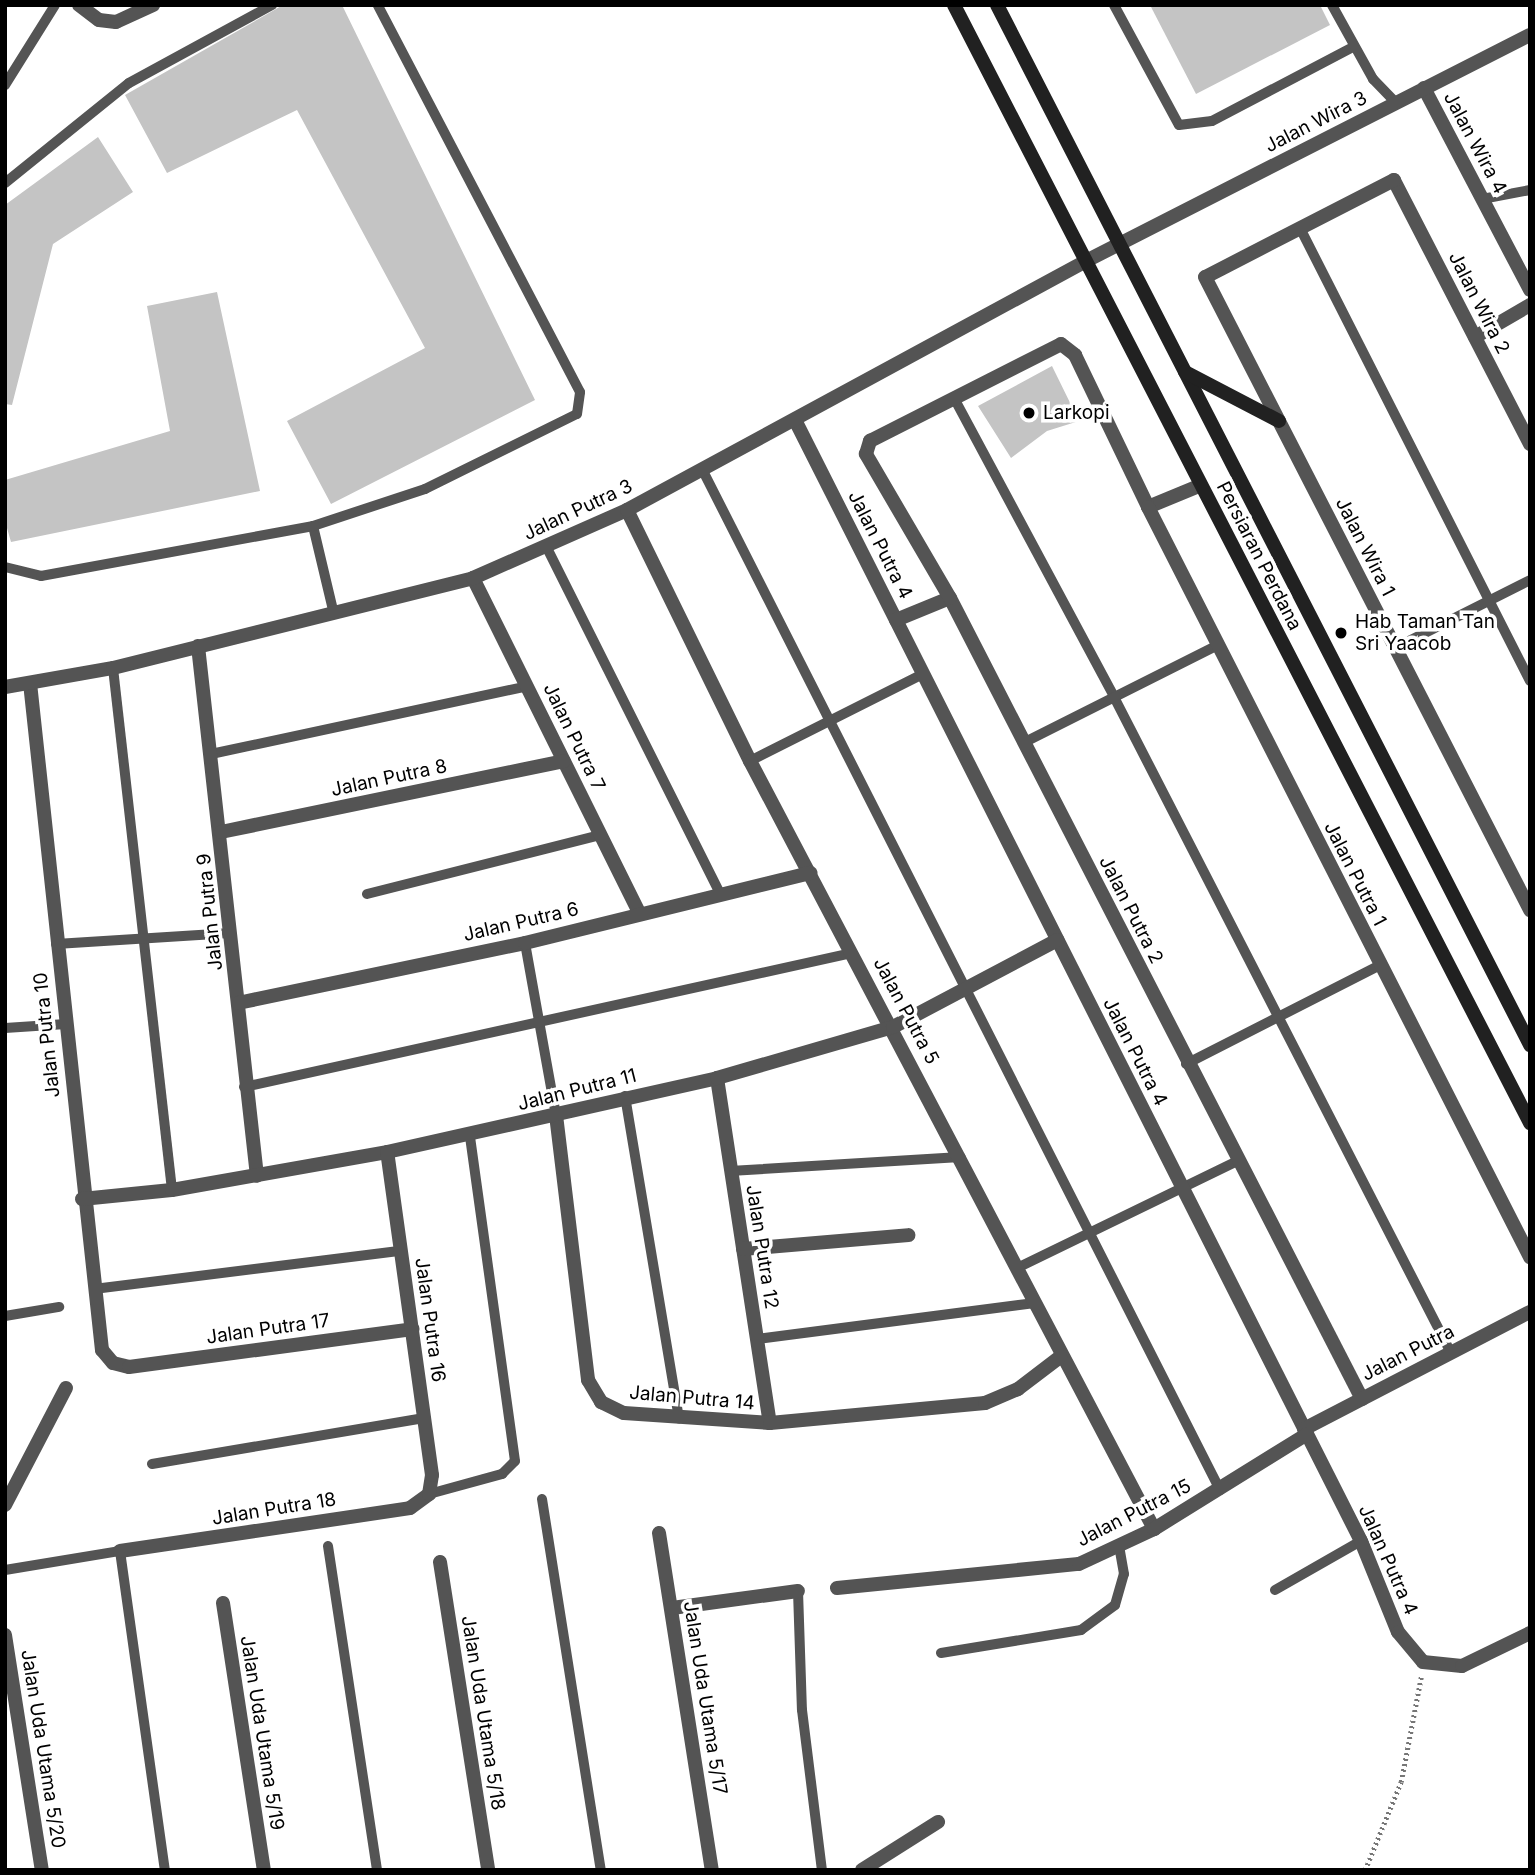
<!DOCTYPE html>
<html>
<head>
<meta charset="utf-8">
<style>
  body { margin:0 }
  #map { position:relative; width:1535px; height:1875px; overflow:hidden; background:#fff; font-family:Inter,sans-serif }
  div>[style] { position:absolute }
  .building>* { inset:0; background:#c4c4c4 }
  .path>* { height:4.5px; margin-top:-2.25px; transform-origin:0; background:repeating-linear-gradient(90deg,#767676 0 2px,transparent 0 5.5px) }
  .service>* { height:10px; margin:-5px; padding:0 5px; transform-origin:5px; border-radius:5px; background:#545454 }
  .minor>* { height:14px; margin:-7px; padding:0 7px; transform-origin:7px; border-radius:7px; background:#545454 }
  .secondary>* { height:14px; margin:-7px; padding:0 7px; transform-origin:7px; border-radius:7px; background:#212121 }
  .dots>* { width:19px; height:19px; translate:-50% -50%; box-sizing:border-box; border:4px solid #fff; border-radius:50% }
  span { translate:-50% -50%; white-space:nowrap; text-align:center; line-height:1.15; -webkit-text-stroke:7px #fff; paint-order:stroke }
  .street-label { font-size:19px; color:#000 }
  .poi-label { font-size:19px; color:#000 }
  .left { translate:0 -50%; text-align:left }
  .frame { position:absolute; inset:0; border:7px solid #000; pointer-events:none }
</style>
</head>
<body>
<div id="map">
  <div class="building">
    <div style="clip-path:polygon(283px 5px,342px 5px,535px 400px,331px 504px,287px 421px,425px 348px,297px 110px,167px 173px,125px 95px)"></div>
    <div style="clip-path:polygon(1150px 5px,1320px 5px,1330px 25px,1196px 94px)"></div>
    <div style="clip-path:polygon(98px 137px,133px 192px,53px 244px,12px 405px,5px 404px,5px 205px)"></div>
    <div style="clip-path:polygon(217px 292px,260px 491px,11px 542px,5px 521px,5px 480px,170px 431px,147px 306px)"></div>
    <div style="clip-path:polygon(1052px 366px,1079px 421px,1047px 431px,1011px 458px,978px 406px)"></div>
  </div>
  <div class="path">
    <div style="left:1365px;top:1870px;width:95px;rotate:-67.8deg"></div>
    <div style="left:1401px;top:1782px;width:107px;rotate:-79.2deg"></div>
  </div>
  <div class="service">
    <div style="left:1114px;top:5px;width:136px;rotate:61.6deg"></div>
    <div style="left:1179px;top:125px;width:33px;rotate:-7deg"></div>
    <div style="left:1212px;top:121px;width:159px;rotate:-27.7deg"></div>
    <div style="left:1332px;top:5px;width:85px;rotate:61deg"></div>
    <div style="left:1373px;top:79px;width:33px;rotate:46deg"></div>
    <div style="left:5px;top:85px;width:94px;rotate:-58deg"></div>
    <div style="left:5px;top:183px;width:159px;rotate:-38.9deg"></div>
    <div style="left:129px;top:83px;width:163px;rotate:-28.6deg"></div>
    <div style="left:1482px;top:199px;width:49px;rotate:-10.6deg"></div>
    <div style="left:1300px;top:228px;width:508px;rotate:63.08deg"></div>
    <div style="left:954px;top:398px;width:339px;rotate:61.8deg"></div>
    <div style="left:1114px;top:697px;width:737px;rotate:62.81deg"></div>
    <div style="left:702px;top:469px;width:1145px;rotate:63.1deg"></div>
    <div style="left:313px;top:526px;width:90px;rotate:76.6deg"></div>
    <div style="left:546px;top:546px;width:389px;rotate:63.4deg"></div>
    <div style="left:5px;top:567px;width:37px;rotate:14deg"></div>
    <div style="left:41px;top:576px;width:277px;rotate:-10.4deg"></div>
    <div style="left:313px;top:526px;width:118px;rotate:-18.3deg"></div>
    <div style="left:425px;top:489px;width:169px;rotate:-26.3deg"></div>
    <div style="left:577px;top:414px;width:22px;rotate:-82deg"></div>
    <div style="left:580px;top:392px;width:437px;rotate:-117.6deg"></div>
    <div style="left:1395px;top:648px;width:151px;rotate:-26.7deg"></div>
    <div style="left:113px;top:668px;width:525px;rotate:83.55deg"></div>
    <div style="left:1025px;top:742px;width:216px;rotate:-26.7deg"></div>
    <div style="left:211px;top:754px;width:323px;rotate:-12.1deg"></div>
    <div style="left:750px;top:761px;width:194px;rotate:-26.7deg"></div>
    <div style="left:367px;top:894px;width:240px;rotate:-14.2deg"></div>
    <div style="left:525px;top:943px;width:175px;rotate:79.8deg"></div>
    <div style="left:56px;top:944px;width:175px;rotate:-3.6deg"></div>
    <div style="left:5px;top:1028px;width:61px;rotate:-3.8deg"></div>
    <div style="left:1186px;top:1064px;width:218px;rotate:-27deg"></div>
    <div style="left:244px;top:1087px;width:623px;rotate:-12.43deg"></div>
    <div style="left:625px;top:1096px;width:327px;rotate:80.5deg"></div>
    <div style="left:730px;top:1171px;width:231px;rotate:-3.5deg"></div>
    <div style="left:1017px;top:1268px;width:245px;rotate:-25.9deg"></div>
    <div style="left:94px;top:1289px;width:309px;rotate:-7.1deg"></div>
    <div style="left:5px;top:1316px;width:55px;rotate:-9.5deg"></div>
    <div style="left:757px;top:1339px;width:278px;rotate:-7.4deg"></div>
    <div style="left:152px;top:1464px;width:276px;rotate:-9.6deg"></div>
    <div style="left:429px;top:1494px;width:76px;rotate:-15.3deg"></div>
    <div style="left:502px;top:1474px;width:18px;rotate:-45deg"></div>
    <div style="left:515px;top:1461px;width:328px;rotate:-97.9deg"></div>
    <div style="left:542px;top:1499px;width:376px;rotate:81deg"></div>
    <div style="left:328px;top:1546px;width:328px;rotate:81.4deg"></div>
    <div style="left:5px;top:1570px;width:117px;rotate:-9.4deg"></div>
    <div style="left:120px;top:1551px;width:322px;rotate:82deg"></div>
    <div style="left:1275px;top:1590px;width:99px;rotate:-29.7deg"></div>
    <div style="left:798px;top:1591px;width:119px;rotate:88.1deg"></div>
    <div style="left:802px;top:1710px;width:161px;rotate:82.9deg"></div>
    <div style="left:941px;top:1653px;width:142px;rotate:-9.3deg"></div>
    <div style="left:1081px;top:1630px;width:42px;rotate:-36.3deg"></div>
    <div style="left:1115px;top:1605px;width:32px;rotate:-74deg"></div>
    <div style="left:1124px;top:1574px;width:27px;rotate:-100deg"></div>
  </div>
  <div class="minor">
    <div style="left:79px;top:5px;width:25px;rotate:37deg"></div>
    <div style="left:99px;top:20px;width:17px;rotate:7deg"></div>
    <div style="left:116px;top:22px;width:41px;rotate:-24.7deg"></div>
    <div style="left:1424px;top:88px;width:228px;rotate:62.3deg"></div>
    <div style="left:1475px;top:337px;width:64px;rotate:-30.2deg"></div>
    <div style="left:796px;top:422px;width:1254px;rotate:63.21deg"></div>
    <div style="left:1361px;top:1541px;width:98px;rotate:67.9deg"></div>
    <div style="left:1398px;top:1632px;width:39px;rotate:50deg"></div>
    <div style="left:1423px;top:1662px;width:39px;rotate:6deg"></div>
    <div style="left:1462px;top:1666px;width:76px;rotate:-25.9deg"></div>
    <div style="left:1530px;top:444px;width:297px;rotate:-117.3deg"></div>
    <div style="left:1394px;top:180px;width:212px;rotate:152.8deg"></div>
    <div style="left:1205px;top:277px;width:712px;rotate:62.82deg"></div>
    <div style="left:1148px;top:507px;width:57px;rotate:-22.5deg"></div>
    <div style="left:627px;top:510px;width:280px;rotate:63.9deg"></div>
    <div style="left:750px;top:761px;width:868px;rotate:62.25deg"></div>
    <div style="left:473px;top:578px;width:374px;rotate:63.6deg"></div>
    <div style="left:896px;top:620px;width:58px;rotate:-22.2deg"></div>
    <div style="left:198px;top:646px;width:533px;rotate:83.65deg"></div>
    <div style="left:30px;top:683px;width:671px;rotate:83.84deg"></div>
    <div style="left:102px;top:1350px;width:17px;rotate:50deg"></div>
    <div style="left:113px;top:1363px;width:16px;rotate:14deg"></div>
    <div style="left:129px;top:1367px;width:286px;rotate:-7.6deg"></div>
    <div style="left:5px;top:687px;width:110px;rotate:-10deg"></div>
    <div style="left:113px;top:668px;width:371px;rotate:-14deg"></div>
    <div style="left:473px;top:578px;width:168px;rotate:-23.8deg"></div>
    <div style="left:627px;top:510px;width:522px;rotate:-28.48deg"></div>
    <div style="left:1086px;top:261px;width:498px;rotate:-27deg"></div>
    <div style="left:221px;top:832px;width:350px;rotate:-11.7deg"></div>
    <div style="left:238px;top:1003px;width:293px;rotate:-11.8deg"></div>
    <div style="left:525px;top:943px;width:294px;rotate:-13.8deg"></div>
    <div style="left:717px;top:1078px;width:349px;rotate:81.3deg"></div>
    <div style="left:556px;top:1115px;width:267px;rotate:83.1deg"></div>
    <div style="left:588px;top:1380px;width:26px;rotate:59deg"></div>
    <div style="left:601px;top:1402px;width:25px;rotate:26deg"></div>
    <div style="left:624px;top:1413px;width:146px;rotate:3.9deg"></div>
    <div style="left:770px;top:1423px;width:216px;rotate:-5.3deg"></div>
    <div style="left:985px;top:1403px;width:36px;rotate:-23deg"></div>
    <div style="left:1018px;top:1389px;width:53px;rotate:-37.3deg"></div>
    <div style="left:82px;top:1199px;width:90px;rotate:-5.7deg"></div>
    <div style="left:172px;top:1190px;width:218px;rotate:-10deg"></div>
    <div style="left:387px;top:1152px;width:338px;rotate:-12.6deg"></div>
    <div style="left:717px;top:1078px;width:183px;rotate:-16.2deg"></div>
    <div style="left:893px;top:1027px;width:186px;rotate:-27.9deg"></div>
    <div style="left:743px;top:1249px;width:166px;rotate:-4.8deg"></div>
    <div style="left:1362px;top:1399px;width:901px;rotate:-117.22deg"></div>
    <div style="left:950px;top:598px;width:167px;rotate:-120.3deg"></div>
    <div style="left:866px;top:454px;width:14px;rotate:-73deg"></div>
    <div style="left:870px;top:441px;width:214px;rotate:-26.9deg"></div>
    <div style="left:1061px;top:344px;width:18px;rotate:38deg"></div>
    <div style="left:1075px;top:355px;width:169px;rotate:64.3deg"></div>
    <div style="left:1148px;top:507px;width:842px;rotate:63.01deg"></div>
    <div style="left:1304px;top:1429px;width:254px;rotate:-27.4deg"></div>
    <div style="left:5px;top:1505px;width:132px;rotate:-62.5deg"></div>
    <div style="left:659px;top:1533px;width:341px;rotate:81.1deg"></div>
    <div style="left:120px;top:1551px;width:293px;rotate:-8.4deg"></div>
    <div style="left:410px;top:1508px;width:24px;rotate:-36deg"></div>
    <div style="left:429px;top:1494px;width:19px;rotate:-81deg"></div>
    <div style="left:432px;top:1475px;width:326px;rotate:-97.9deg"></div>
    <div style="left:440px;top:1562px;width:312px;rotate:81.1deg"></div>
    <div style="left:837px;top:1588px;width:243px;rotate:-5.7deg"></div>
    <div style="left:1079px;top:1564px;width:83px;rotate:-25deg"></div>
    <div style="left:1154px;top:1529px;width:180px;rotate:-31.8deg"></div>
    <div style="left:223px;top:1603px;width:270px;rotate:81.3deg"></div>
    <div style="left:672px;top:1608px;width:127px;rotate:-7.7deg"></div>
    <div style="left:5px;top:1635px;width:238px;rotate:81.1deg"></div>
    <div style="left:862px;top:1870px;width:90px;rotate:-32.3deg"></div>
  </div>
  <div class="secondary">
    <div style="left:954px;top:5px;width:1258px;rotate:62.74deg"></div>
    <div style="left:997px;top:5px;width:1169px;rotate:62.86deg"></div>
    <div style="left:1185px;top:372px;width:106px;rotate:27.5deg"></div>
  </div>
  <div class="dots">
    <div style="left:1029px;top:413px;background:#000"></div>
    <div style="left:1341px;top:633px;background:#000"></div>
  </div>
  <div class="street-label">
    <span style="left:1316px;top:122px;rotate:-27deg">Jalan Wira 3</span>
    <span style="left:1475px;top:143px;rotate:62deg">Jalan Wira 4</span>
    <span style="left:1479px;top:303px;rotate:63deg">Jalan Wira 2</span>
    <span style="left:578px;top:510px;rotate:-25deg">Jalan Putra 3</span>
    <span style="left:880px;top:545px;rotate:63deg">Jalan Putra 4</span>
    <span style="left:1365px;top:547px;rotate:63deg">Jalan Wira 1</span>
    <span style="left:1259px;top:556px;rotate:63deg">Persiaran Perdana</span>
    <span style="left:574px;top:737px;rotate:64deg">Jalan Putra 7</span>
    <span style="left:389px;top:778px;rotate:-12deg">Jalan Putra 8</span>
    <span style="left:1355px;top:874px;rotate:63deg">Jalan Putra 1</span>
    <span style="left:1131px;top:910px;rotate:63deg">Jalan Putra 2</span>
    <span style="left:210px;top:912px;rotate:-96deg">Jalan Putra 9</span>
    <span style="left:521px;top:922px;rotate:-13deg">Jalan Putra 6</span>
    <span style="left:906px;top:1011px;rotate:62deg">Jalan Putra 5</span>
    <span style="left:47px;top:1035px;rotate:-96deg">Jalan Putra 10</span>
    <span style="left:1135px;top:1052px;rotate:63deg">Jalan Putra 4</span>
    <span style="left:577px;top:1090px;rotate:-14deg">Jalan Putra 11</span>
    <span style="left:762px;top:1247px;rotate:81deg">Jalan Putra 12</span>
    <span style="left:430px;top:1320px;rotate:82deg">Jalan Putra 16</span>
    <span style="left:268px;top:1329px;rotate:-8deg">Jalan Putra 17</span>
    <span style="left:1408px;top:1353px;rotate:-27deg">Jalan Putra</span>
    <span style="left:692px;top:1398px;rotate:5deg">Jalan Putra 14</span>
    <span style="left:274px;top:1509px;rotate:-9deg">Jalan Putra 18</span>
    <span style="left:1134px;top:1513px;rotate:-27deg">Jalan Putra 15</span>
    <span style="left:1388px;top:1560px;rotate:66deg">Jalan Putra 4</span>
    <span style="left:705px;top:1698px;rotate:81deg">Jalan Uda Utama 5/17</span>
    <span style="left:483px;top:1713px;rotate:81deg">Jalan Uda Utama 5/18</span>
    <span style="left:262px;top:1733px;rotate:81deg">Jalan Uda Utama 5/19</span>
    <span style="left:43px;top:1749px;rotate:81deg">Jalan Uda Utama 5/20</span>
  </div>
  <div class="poi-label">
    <span class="left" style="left:1043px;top:413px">Larkopi</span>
    <span class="left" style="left:1355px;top:633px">Hab Taman Tan<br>Sri Yaacob</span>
  </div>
  <div class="frame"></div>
</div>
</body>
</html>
